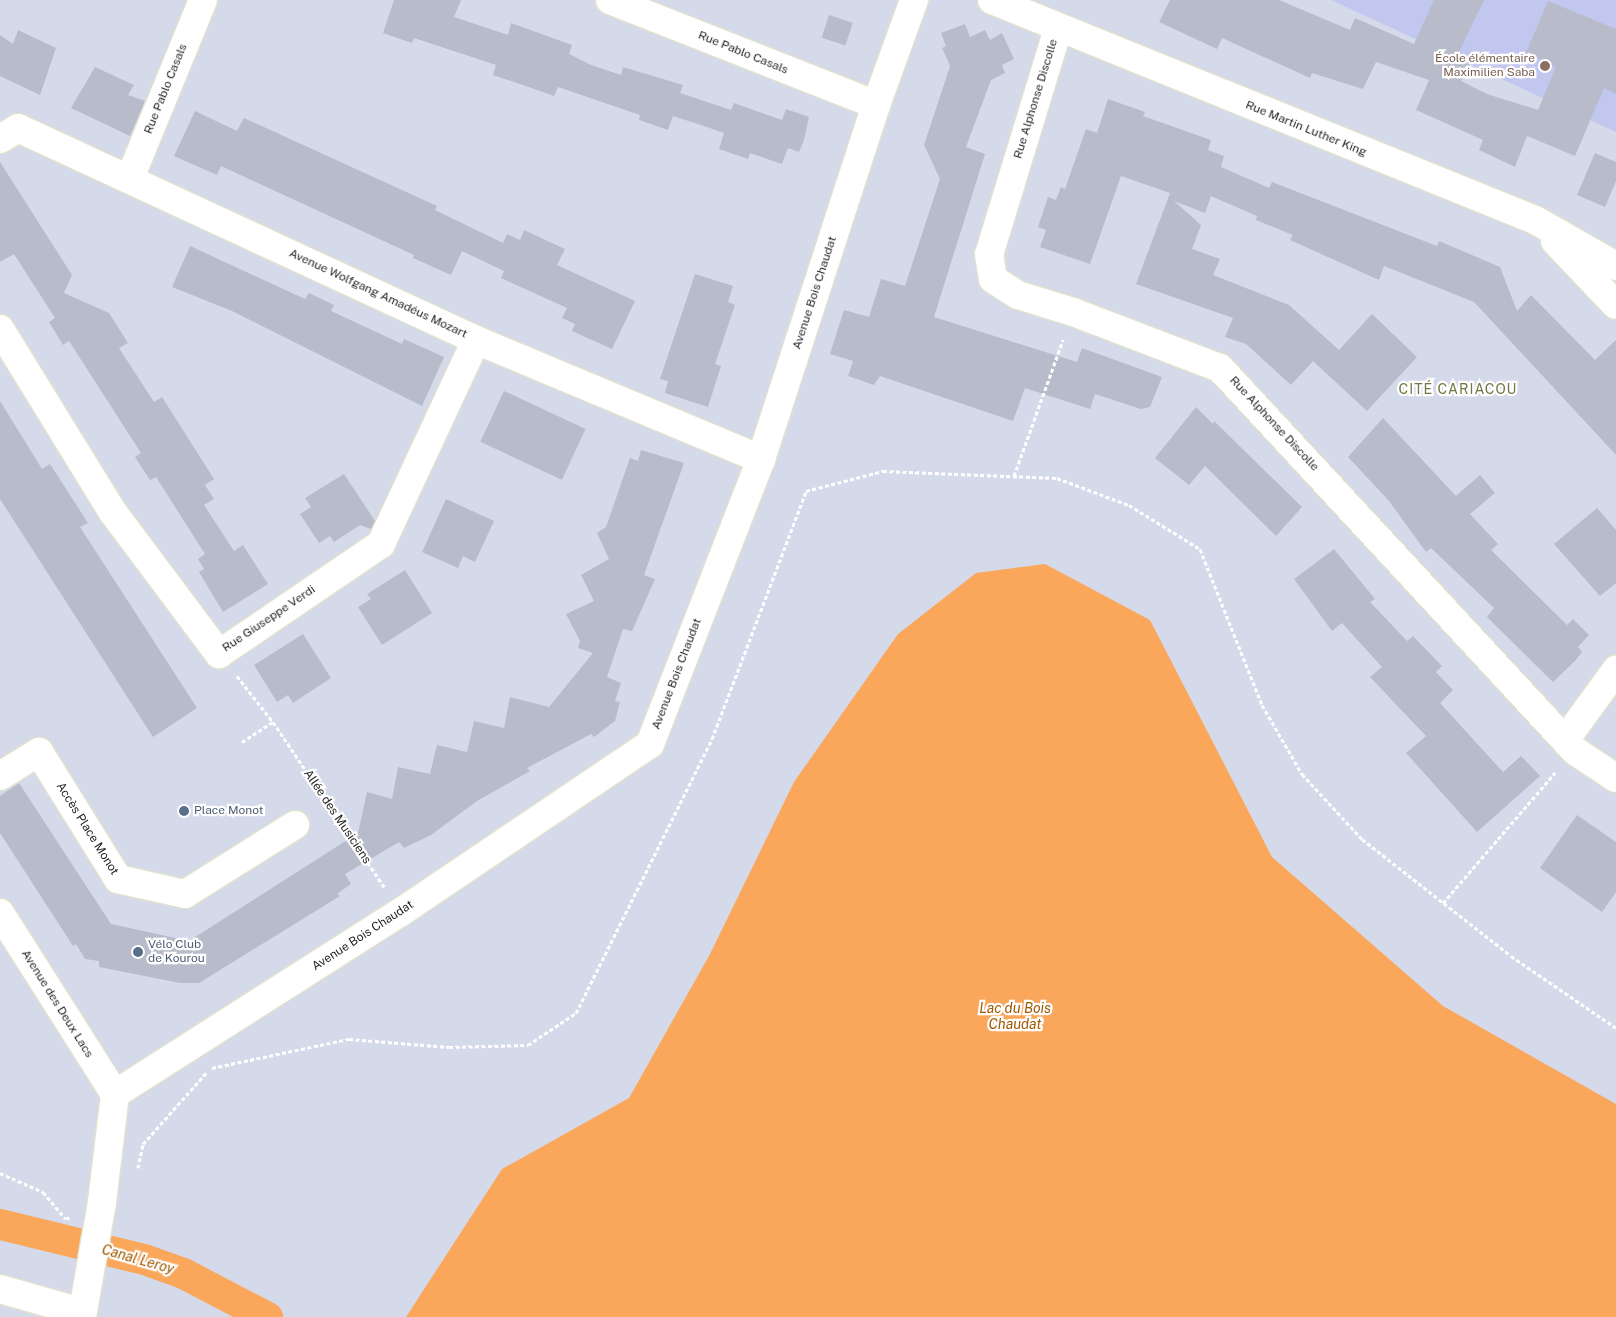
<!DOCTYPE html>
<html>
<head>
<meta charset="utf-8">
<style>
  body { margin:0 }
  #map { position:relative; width:1616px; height:1317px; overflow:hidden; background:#d5daeb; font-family:"Public Sans",sans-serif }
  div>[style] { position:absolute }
  .education>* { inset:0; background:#c2c7f0 }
  .water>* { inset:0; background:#faa75b }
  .canal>* { height:31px; margin:-15.5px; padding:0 15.5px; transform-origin:15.5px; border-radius:15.5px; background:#faa75b }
  .building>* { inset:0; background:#b8bbc9; transform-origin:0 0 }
  .path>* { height:3px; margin-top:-1.5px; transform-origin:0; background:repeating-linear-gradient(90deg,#fff 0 4px,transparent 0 6.5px) }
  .roads { filter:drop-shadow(1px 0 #e2e2cb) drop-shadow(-1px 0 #e2e2cb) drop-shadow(0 1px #e2e2cb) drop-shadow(0 -1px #e2e2cb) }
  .minor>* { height:28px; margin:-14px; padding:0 14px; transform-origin:14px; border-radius:14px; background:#fff }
  .dots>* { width:14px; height:14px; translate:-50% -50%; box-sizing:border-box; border:2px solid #fff; border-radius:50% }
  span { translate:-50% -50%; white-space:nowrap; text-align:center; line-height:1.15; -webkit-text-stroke:4.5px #fff; paint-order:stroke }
  .street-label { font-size:12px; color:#262626 }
  .education-label { font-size:12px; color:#785e54 }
  .right { translate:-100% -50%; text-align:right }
  .service-label { font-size:12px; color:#4e5e75 }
  .left { translate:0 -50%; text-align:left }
  .neighbourhood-label { font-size:14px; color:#747640; letter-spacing:1px }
  .water-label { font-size:14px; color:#a15900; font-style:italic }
</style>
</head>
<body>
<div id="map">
  <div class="education">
    <div style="clip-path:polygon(1331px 0,1616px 0,1616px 132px)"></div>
  </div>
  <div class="water">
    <div style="clip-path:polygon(1045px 564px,1150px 620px,1272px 857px,1443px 1006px,1616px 1104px,1616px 1317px,406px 1317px,502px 1169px,629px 1098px,710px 954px,794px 782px,898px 634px,976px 573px)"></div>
  </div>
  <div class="canal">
    <div style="left:0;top:1224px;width:148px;rotate:13.7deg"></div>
    <div style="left:144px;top:1259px;width:41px;rotate:19.7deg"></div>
    <div style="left:183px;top:1273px;width:95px;rotate:27.6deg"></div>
  </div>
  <div class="building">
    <div style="clip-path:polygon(394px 0,461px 0,454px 17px,508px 35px,511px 23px,572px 45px,569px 54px,591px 65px,621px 75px,623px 67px,683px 85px,680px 93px,731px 110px,734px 103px,782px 120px,786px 109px,809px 117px,804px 140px,799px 152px,788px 148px,782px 164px,750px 153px,748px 159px,719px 149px,724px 133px,698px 124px,673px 116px,668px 130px,639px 120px,640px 115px,558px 87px,554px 96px,523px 85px,493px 75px,496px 65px,414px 38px,412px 43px,383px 33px)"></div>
    <div style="clip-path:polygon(1170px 0,1279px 0,1350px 30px,1355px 18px,1414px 44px,1434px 0,1484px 0,1456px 58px,1470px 65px,1461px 81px,1487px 94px,1538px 110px,1556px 67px,1526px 53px,1548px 1px,1616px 29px,1616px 94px,1604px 88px,1575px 156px,1527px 136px,1515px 167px,1479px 150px,1483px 140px,1416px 110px,1429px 80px,1376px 62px,1363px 89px,1312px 73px,1310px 78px,1222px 38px,1217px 49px,1159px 22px)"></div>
    <div style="left:829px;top:15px;width:25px;height:24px;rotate:18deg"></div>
    <div style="clip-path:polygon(965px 24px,970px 37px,985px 30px,990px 40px,1002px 33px,1014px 59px,1002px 65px,1005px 73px,991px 80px,966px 147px,985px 154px,934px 317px,1077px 362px,1082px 348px,1162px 377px,1150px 407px,1141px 409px,1095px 394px,1090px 409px,1025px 388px,1013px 421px,880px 376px,874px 385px,848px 376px,853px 361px,830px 354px,844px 310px,869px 317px,881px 279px,905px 286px,940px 179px,924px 145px,950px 66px,942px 48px,946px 46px,941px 33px)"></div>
    <div style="clip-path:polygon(18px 30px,56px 48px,40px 95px,0 76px,0 35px,13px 44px)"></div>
    <div style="clip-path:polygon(95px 67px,134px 85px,128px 95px,145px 101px,130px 136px,71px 108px)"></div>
    <div style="clip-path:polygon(1108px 99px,1145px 112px,1143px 116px,1211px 140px,1208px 150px,1224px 156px,1221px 167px,1269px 188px,1272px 182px,1437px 246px,1439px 241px,1500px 267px,1517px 311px,1531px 295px,1595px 360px,1616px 340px,1616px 455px,1474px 302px,1384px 266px,1379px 280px,1290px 240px,1293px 235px,1256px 220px,1257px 216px,1211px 196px,1205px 213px,1174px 201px,1201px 225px,1192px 249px,1220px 259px,1213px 275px,1289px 305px,1339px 350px,1372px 314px,1417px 357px,1367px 411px,1313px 361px,1291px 385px,1246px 344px,1225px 337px,1233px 318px,1136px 284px,1170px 193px,1121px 176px,1090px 264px,1040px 247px,1046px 230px,1038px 227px,1048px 197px,1056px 200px,1061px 187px,1065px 189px,1086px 129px,1097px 133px)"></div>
    <div style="clip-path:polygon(195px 111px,237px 131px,244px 118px,437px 206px,435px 210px,503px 243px,507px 234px,520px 240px,524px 230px,565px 249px,557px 265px,635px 301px,612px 349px,572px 331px,575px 324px,562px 318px,567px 308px,501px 278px,504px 271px,462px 251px,451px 275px,413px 258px,414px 255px,221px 166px,217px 175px,174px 156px)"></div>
    <div style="clip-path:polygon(1595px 153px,1616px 162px,1616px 181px,1605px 207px,1577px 195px)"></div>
    <div style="clip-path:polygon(0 162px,72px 275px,64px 293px,109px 313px,128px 343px,119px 348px,154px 402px,162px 397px,214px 479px,205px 485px,214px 499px,204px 505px,234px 551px,243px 545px,268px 584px,223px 612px,199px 572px,204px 569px,198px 559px,205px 554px,156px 477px,150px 480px,135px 457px,141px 453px,69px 341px,63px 345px,49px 322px,55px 318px,14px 254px,0 262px)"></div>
    <div style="clip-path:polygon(190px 246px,305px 299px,309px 293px,334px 305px,331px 311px,402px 344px,404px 339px,444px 357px,422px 406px,232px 311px,172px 287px)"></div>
    <div style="clip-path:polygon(695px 274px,733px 286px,728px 302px,735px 305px,715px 364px,721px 366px,708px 407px,665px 393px,668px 381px,660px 379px)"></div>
    <div style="left:504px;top:391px;width:90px;height:56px;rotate:25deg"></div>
    <div style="clip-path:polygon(0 401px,42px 469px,50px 464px,88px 523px,80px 527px,197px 708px,153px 737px,0 499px)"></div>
    <div style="clip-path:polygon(1196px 407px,1213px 424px,1214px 421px,1302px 507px,1276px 536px,1205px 466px,1189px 485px,1155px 458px)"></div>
    <div style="clip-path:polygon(1383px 418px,1456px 496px,1480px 475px,1495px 493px,1470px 514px,1498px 544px,1491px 550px,1567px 625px,1573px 619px,1589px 635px,1578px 647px,1582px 652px,1575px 661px,1553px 682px,1487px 617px,1494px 608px,1431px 548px,1426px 552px,1389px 501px,1348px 457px)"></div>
    <div style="clip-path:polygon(641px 450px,684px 463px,644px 575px,655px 579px,632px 631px,623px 629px,607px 677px,621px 683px,615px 701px,620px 702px,615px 721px,594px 737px,591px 734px,527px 768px,530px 771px,477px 801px,431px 835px,404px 848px,399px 842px,345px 874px,351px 884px,337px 894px,340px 896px,199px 983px,180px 983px,99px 967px,99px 961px,85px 959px,76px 944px,73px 946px,0 833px,0 796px,19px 783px,111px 924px,189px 941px,358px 833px,367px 792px,392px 799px,398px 767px,430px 774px,437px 745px,467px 752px,474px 721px,504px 728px,510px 697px,549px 707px,593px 653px,578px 648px,580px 641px,566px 614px,594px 601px,581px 575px,609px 559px,597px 533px,606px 527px,630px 458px,638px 461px)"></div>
    <div style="clip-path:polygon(344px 474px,375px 521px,371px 529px,360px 525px,334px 542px,330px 536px,319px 543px,300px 514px,311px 507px,305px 498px)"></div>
    <div style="clip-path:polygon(446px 499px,494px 521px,475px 562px,463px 556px,458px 568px,422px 552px)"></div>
    <div style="clip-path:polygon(1597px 508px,1616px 530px,1616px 583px,1600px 596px,1554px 544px)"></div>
    <div style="clip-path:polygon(1334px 549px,1375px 599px,1370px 602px,1407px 641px,1413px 636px,1442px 666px,1436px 672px,1453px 690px,1440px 703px,1503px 772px,1521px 756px,1540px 776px,1477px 832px,1406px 753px,1426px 736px,1370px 677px,1382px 667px,1342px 623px,1332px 631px,1294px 579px)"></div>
    <div style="clip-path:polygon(405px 570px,432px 613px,382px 645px,358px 607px,371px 599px,367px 594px)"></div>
    <div style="clip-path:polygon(303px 634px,331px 678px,293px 703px,288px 695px,277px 702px,254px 665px)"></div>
    <div style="clip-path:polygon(1577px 815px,1616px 842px,1616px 892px,1602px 912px,1540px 868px)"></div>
  </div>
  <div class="path">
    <div style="left:1014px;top:476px;width:145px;rotate:-70.2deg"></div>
    <div style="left:237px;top:676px;width:58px;rotate:52deg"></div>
    <div style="left:273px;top:722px;width:200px;rotate:56deg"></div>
    <div style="left:242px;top:742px;width:37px;rotate:-33deg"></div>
    <div style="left:1443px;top:903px;width:172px;rotate:-49.3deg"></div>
    <div style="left:212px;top:1068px;width:140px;rotate:-12deg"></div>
    <div style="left:349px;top:1039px;width:100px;rotate:4.6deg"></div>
    <div style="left:449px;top:1047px;width:79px;rotate:-1.5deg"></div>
    <div style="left:528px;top:1045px;width:58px;rotate:-33.7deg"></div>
    <div style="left:576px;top:1013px;width:306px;rotate:-63.6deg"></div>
    <div style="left:712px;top:739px;width:265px;rotate:-69.2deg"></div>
    <div style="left:806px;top:491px;width:80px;rotate:-14.6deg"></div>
    <div style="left:883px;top:471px;width:174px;rotate:2.3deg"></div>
    <div style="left:1057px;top:478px;width:77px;rotate:20.6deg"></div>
    <div style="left:1129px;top:505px;width:84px;rotate:31.8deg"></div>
    <div style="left:1200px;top:549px;width:168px;rotate:68.3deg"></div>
    <div style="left:1262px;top:705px;width:80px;rotate:59.9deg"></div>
    <div style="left:1302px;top:774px;width:88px;rotate:47.3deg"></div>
    <div style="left:1362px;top:839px;width:189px;rotate:38.1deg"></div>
    <div style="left:1511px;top:956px;width:127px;rotate:34.4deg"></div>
    <div style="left:138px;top:1168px;width:25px;rotate:-78deg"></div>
    <div style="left:143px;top:1144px;width:95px;rotate:-48.4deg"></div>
    <div style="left:0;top:1173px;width:47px;rotate:23.8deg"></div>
    <div style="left:43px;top:1192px;width:35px;rotate:50deg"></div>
    <div style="left:66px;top:1219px;width:4px;rotate:-27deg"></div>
  </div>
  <div class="roads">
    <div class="minor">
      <div style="left:610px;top:0;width:286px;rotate:21.5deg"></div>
      <div style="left:992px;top:0;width:586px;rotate:22.06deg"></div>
      <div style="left:1535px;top:220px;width:93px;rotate:29.6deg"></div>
      <div style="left:1058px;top:29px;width:235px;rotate:107deg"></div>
      <div style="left:989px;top:254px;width:25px;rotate:81deg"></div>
      <div style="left:993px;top:279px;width:30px;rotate:33deg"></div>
      <div style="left:1018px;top:295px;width:58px;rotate:17.2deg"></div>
      <div style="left:1073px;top:312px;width:157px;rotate:20.9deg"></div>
      <div style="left:1220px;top:368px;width:522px;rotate:47.17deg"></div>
      <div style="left:1575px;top:751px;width:49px;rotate:33.4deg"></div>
      <div style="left:0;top:139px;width:21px;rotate:-31deg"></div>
      <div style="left:18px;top:128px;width:505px;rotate:24.84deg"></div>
      <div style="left:476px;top:340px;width:309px;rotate:22.7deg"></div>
      <div style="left:130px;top:178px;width:192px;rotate:-67.7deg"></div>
      <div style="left:1555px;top:241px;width:88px;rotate:46.4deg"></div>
      <div style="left:0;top:329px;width:214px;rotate:58.4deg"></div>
      <div style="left:112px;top:511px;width:179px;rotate:53.2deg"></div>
      <div style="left:219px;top:654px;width:196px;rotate:-34.2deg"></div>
      <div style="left:381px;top:544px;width:225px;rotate:-65deg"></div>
      <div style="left:1565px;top:740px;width:87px;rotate:-53.9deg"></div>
      <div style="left:0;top:776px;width:46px;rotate:-31.6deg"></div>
      <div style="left:39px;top:752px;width:150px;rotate:58.1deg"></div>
      <div style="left:118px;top:879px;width:69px;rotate:12.6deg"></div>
      <div style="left:185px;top:894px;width:130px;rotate:-32.1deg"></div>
      <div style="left:0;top:913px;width:214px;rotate:57.6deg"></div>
      <div style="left:115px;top:1094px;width:339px;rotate:-32.5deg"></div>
      <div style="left:401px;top:912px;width:300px;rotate:-34deg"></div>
      <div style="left:650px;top:744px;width:306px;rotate:-68.7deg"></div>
      <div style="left:761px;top:459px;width:372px;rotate:-72deg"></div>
      <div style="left:876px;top:105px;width:112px;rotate:-70.1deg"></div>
      <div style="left:0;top:1289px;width:84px;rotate:15.9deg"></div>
      <div style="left:82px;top:1317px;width:117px;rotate:-80.1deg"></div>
      <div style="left:102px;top:1202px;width:109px;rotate:-83.1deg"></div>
    </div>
  </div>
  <div class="dots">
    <div style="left:1545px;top:66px;background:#8d6e63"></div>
    <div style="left:184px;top:811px;background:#5c6f8a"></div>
    <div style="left:138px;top:952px;background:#5c6f8a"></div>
  </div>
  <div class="street-label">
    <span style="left:743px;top:53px;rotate:22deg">Rue Pablo Casals</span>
    <span style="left:166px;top:89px;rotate:-68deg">Rue Pablo Casals</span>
    <span style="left:1036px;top:99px;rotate:-73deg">Rue Alphonse Discolle</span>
    <span style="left:1306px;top:129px;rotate:22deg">Rue Martin Luther King</span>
    <span style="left:815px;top:293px;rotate:-72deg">Avenue Bois Chaudat</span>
    <span style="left:378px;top:294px;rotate:25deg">Avenue Wolfgang Amadéus Mozart</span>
    <span style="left:1274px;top:424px;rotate:47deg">Rue Alphonse Discolle</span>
    <span style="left:269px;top:619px;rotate:-34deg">Rue Giuseppe Verdi</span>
    <span style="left:677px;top:674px;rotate:-69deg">Avenue Bois Chaudat</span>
    <span style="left:337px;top:817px;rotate:56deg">Allée des Musiciens</span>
    <span style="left:87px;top:829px;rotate:58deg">Accès Place Monot</span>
    <span style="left:363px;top:936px;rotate:-33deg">Avenue Bois Chaudat</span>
    <span style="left:57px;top:1004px;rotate:58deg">Avenue des Deux Lacs</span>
  </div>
  <div class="education-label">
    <span class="right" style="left:1535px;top:66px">École élémentaire<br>Maximilien Saba</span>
  </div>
  <div class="service-label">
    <span class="left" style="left:194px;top:811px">Place Monot</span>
    <span class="left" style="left:148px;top:952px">Vélo Club<br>de Kourou</span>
  </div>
  <div class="neighbourhood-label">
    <span style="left:1458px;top:389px">CITÉ CARIACOU</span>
  </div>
  <div class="water-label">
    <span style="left:1015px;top:1016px">Lac du Bois<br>Chaudat</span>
    <span style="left:138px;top:1259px;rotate:16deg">Canal Leroy</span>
  </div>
</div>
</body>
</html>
